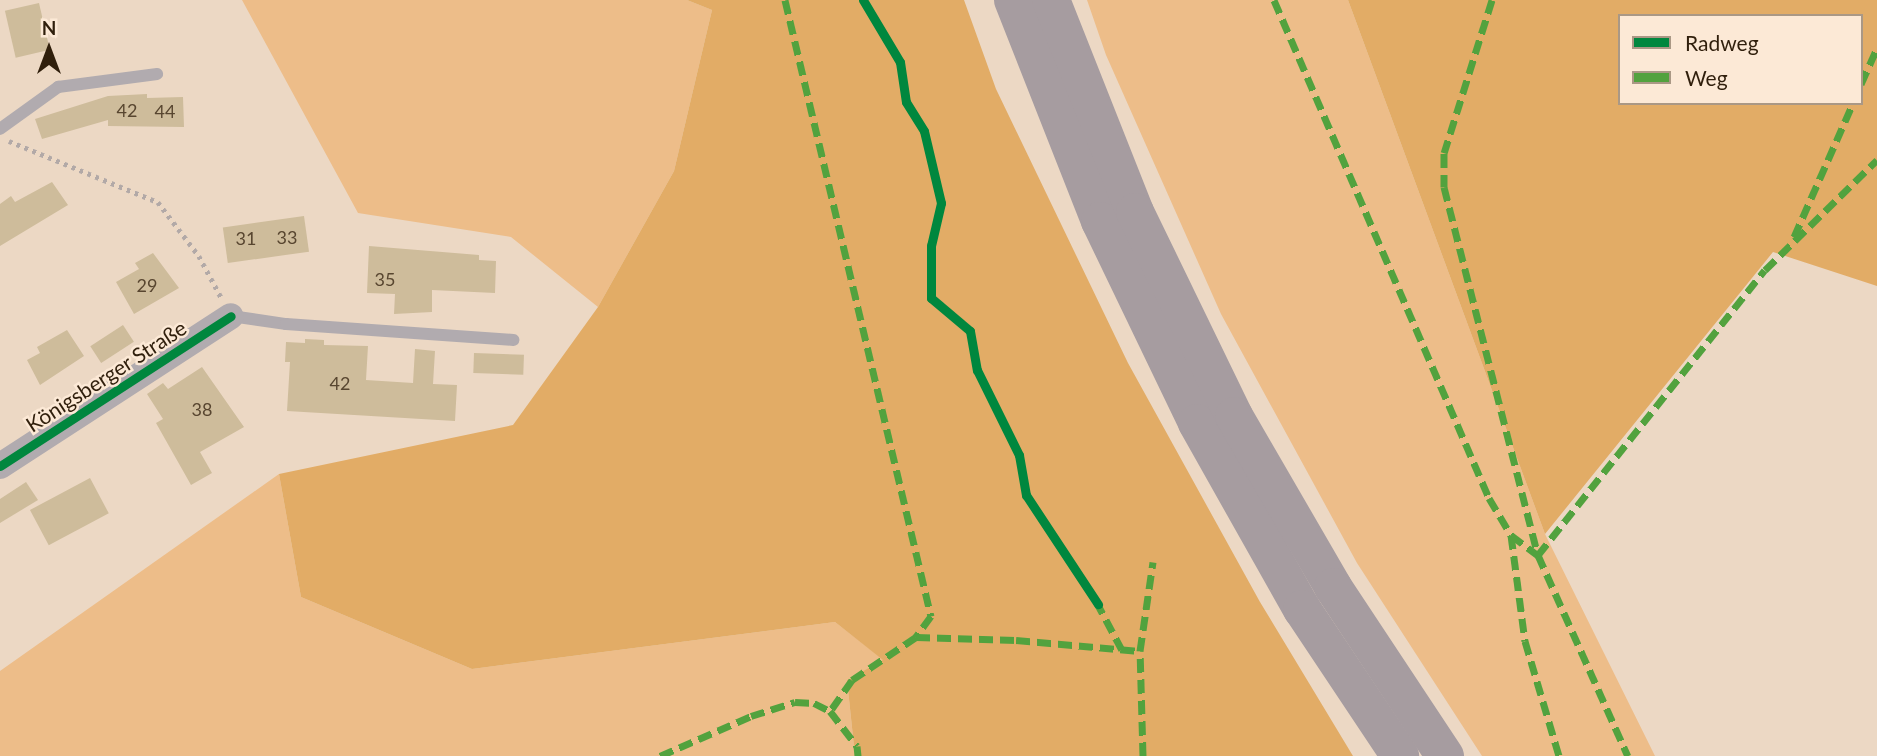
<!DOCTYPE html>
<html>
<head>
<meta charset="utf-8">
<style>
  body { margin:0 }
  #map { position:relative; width:1877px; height:756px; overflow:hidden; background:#ecd8c4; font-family:Lato,sans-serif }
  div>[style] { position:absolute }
  .green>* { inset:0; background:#edbd89 }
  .forest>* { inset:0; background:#e2ac66 }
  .building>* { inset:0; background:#cebc9b; transform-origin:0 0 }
  .path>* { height:4.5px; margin-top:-2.25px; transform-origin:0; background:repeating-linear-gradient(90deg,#b2a9a7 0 3.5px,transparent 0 8.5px) }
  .service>* { height:12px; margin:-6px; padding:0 6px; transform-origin:6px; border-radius:6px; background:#b1abaf }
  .minor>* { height:26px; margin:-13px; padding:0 13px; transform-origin:13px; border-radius:13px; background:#b1abaf }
  .motorway>* { height:38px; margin:-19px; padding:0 19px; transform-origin:19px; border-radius:19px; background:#a69ca0 }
  .quiet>* { height:7px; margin-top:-3.5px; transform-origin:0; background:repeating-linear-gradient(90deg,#52a23e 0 14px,transparent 0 21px) }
  .cycleway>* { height:9px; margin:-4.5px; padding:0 4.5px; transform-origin:4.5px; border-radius:4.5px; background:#00873e }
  span { translate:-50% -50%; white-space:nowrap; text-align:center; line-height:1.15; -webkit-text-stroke:5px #fce9d6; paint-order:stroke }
  .number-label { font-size:18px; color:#584630 }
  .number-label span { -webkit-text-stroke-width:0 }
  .street-label { font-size:21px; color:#301f0c }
  .legend { position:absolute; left:1618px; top:14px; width:245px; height:91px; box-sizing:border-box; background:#fce9d6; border:2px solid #aa9885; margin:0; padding:9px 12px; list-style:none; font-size:21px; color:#301f0c }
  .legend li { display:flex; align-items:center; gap:14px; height:35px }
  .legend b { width:35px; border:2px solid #aa9885 }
  .north { position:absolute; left:14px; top:14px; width:70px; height:70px; -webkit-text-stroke:5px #fce9d6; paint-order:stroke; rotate:0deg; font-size:19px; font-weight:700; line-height:28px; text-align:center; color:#301f0c }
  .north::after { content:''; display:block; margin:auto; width:24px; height:32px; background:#301f0c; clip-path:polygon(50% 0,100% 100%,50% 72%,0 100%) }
</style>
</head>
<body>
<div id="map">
  <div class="green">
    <div style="clip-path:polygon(242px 0,687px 0,712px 10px,674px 171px,598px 307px,511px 237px,358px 213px)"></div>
    <div style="clip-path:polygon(1087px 0,1348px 0,1545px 534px,1655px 756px,1482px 756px,1357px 563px,1221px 314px,1106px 55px)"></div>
    <div style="clip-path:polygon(279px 474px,301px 597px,472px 669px,835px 622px,884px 660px,847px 680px,855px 756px,0 756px,0 671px)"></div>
  </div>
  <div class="forest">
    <div style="clip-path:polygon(687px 0,964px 0,996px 89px,1128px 363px,1260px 602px,1353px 756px,855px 756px,847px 680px,883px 660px,835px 622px,472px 669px,301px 597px,279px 474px,513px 425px,598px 307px,674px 171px,712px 10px)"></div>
    <div style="clip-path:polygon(evenodd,1348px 0,1877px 0,1877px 286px,1773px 252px,1545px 534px,1348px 0,1620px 16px,1861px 16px,1861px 103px,1620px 103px,1620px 16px)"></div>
  </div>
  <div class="building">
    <div style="left:39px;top:3px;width:48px;height:35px;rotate:77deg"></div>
    <div style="clip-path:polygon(147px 94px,147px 98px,183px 97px,184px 127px,108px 126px,108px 120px,42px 139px,35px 119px,108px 96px)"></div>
    <div style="clip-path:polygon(52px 182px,68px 205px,0 246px,0 204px,11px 196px,15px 202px)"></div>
    <div style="left:304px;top:216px;width:36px;height:82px;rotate:82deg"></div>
    <div style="clip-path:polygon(369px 246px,479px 255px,479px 260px,496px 261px,495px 293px,432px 290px,432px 312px,394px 314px,395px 294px,367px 293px)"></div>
    <div style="clip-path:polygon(153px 253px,179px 288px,134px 314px,116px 282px,139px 269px,135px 263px)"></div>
    <div style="left:123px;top:325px;width:20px;height:39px;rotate:57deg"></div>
    <div style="clip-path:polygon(67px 330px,84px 356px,40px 385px,27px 360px,40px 353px,37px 347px)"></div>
    <div style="clip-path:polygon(305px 339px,324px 340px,324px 345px,368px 346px,366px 380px,413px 383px,415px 349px,435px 351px,433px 384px,457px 385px,455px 421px,287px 411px,290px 362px,285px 362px,286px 342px,305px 343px)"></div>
    <div style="left:474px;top:353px;width:50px;height:20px;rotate:2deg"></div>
    <div style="clip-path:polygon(202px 367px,244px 427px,200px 452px,212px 473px,191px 485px,156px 423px,163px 419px,147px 394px,163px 383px,168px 389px)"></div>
    <div style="left:90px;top:478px;width:40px;height:68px;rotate:62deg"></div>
    <div style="clip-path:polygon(26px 482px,38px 500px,0 523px,0 499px)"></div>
  </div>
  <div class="path">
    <div style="left:9px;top:141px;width:161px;rotate:22.3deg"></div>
    <div style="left:158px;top:202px;width:68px;rotate:52.8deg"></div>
    <div style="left:199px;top:256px;width:47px;rotate:61.8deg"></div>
  </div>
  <div class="service">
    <div style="left:0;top:129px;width:72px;rotate:-35.9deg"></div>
    <div style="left:58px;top:87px;width:100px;rotate:-7.5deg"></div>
    <div style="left:231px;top:316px;width:56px;rotate:8.3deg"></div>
    <div style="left:286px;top:324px;width:228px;rotate:4deg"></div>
  </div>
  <div class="minor">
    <div style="left:0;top:466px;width:275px;rotate:-33deg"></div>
  </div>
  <div class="motorway">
    <div style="left:1013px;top:0;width:238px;rotate:68.5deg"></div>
    <div style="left:1100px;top:221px;width:224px;rotate:64.3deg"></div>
    <div style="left:1197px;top:423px;width:214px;rotate:60.6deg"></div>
    <div style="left:1302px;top:609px;width:177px;rotate:56.3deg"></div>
    <div style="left:1051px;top:0;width:228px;rotate:68.4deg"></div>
    <div style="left:1135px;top:212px;width:227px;rotate:64.1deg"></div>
    <div style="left:1234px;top:416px;width:198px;rotate:59.9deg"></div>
    <div style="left:1333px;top:587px;width:203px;rotate:56.5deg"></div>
  </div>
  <div class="quiet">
    <div style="left:785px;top:0;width:633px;rotate:76.67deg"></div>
    <div style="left:931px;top:616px;width:26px;rotate:126deg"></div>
    <div style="left:916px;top:637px;width:77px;rotate:146.1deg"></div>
    <div style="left:852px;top:680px;width:38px;rotate:125deg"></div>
    <div style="left:1274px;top:0;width:542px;rotate:66.65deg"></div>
    <div style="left:1489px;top:498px;width:43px;rotate:59.3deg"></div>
    <div style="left:1511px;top:535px;width:34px;rotate:37deg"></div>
    <div style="left:1492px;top:0;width:160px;rotate:107.4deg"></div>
    <div style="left:1444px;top:153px;width:34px;rotate:90deg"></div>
    <div style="left:1444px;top:187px;width:380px;rotate:75.7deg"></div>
    <div style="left:1538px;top:555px;width:220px;rotate:65.9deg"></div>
    <div style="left:1861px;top:84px;width:39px;rotate:-66deg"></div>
    <div style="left:1794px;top:237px;width:146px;rotate:-66.2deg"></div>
    <div style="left:1511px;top:535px;width:107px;rotate:82.5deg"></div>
    <div style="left:1525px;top:641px;width:120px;rotate:73.5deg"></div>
    <div style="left:1538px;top:555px;width:364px;rotate:-51.5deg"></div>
    <div style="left:1765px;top:270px;width:157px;rotate:-44.5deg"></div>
    <div style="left:1096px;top:601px;width:55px;rotate:62deg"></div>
    <div style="left:916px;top:637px;width:100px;rotate:1.7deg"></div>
    <div style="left:1016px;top:640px;width:124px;rotate:5.1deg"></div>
    <div style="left:660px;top:756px;width:99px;rotate:-23.7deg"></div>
    <div style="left:751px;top:716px;width:46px;rotate:-17.7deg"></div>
    <div style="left:795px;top:702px;width:19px;rotate:3deg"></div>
    <div style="left:814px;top:703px;width:18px;rotate:27deg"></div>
    <div style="left:830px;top:711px;width:44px;rotate:52.4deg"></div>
    <div style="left:857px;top:746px;width:10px;rotate:84deg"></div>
    <div style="left:1143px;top:756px;width:105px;rotate:-91.6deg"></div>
    <div style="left:1140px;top:651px;width:90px;rotate:-81.7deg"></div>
  </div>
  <div class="cycleway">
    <div style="left:863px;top:0;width:72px;rotate:59.2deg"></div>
    <div style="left:900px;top:62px;width:40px;rotate:81.5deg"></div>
    <div style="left:906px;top:102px;width:34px;rotate:58deg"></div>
    <div style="left:924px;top:131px;width:74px;rotate:76.7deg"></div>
    <div style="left:941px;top:203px;width:44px;rotate:103.1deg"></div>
    <div style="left:931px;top:246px;width:52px;rotate:90deg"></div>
    <div style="left:931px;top:298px;width:51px;rotate:40.2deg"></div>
    <div style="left:970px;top:331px;width:40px;rotate:80deg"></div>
    <div style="left:977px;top:370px;width:95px;rotate:63.7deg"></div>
    <div style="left:1019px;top:455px;width:41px;rotate:80.1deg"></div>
    <div style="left:1026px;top:495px;width:131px;rotate:56.6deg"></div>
    <div style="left:0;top:466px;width:275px;rotate:-33deg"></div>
  </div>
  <div class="number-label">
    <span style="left:127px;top:110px">42</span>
    <span style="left:165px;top:111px">44</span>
    <span style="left:287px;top:237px">33</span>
    <span style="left:246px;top:238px">31</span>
    <span style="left:385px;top:279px">35</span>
    <span style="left:147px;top:285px">29</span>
    <span style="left:340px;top:383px">42</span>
    <span style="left:202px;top:409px">38</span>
  </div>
  <div class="street-label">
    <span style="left:106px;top:376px;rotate:-33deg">Königsberger Straße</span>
  </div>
  <ul class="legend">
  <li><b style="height:9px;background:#00873e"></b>Radweg</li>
  <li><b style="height:9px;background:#52a23e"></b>Weg</li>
  </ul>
  <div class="north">N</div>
</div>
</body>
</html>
